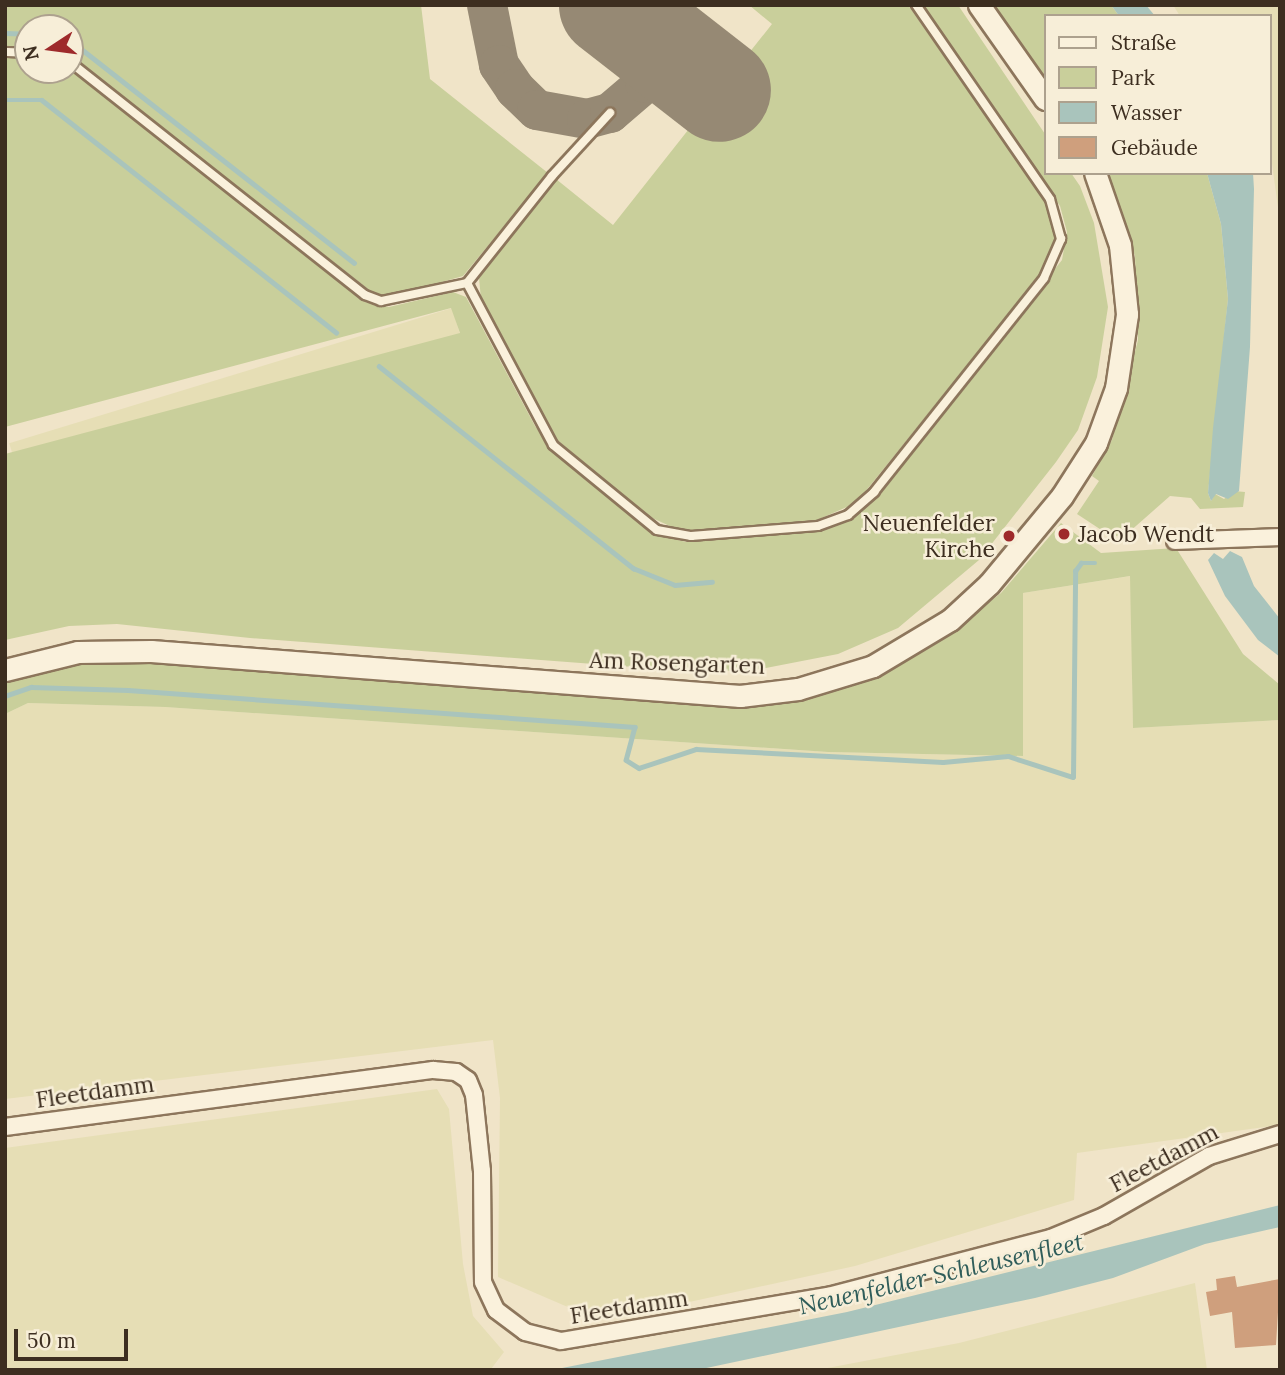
<!DOCTYPE html>
<html>
<head>
<meta charset="utf-8">
<style>
  body { margin:0 }
  #map { position:relative; width:1285px; height:1375px; overflow:hidden; background:#f0e4c8; font-family:Lora,serif }
  div>[style] { position:absolute }
  .farmland>* { inset:0; background:#e6deb5; transform-origin:0 0 }
  .green>* { inset:0; background:#c9cf9b }
  .water>* { inset:0; background:#a9c4bc }
  .stream>* { height:4.5px; margin:-2.25px; padding:0 2.25px; transform-origin:2.25px; border-radius:2.25px; background:#a9c4bc }
  .taxiway>* { height:40px; margin:-20px; padding:0 20px; transform-origin:20px; border-radius:20px; background:#968974 }
  .runway>* { height:103px; margin:-51.5px; padding:0 51.5px; transform-origin:51.5px; border-radius:51.5px; background:#968974 }
  .building>* { inset:0; background:#cf9f7d }
  .roads { filter:drop-shadow(2px 0 #8d765c) drop-shadow(-2px 0 #8d765c) drop-shadow(0 2px #8d765c) drop-shadow(0 -2px #8d765c) }
  .service>* { height:8px; margin:-4px; padding:0 4px; transform-origin:4px; border-radius:4px; background:#faf1dc }
  .minor>* { height:16px; margin:-8px; padding:0 8px; transform-origin:8px; border-radius:8px; background:#faf1dc }
  .secondary>* { height:21px; margin:-10.5px; padding:0 10.5px; transform-origin:10.5px; border-radius:10.5px; background:#faf1dc }
  .dots>* { width:19px; height:19px; translate:-50% -50%; box-sizing:border-box; border:4px solid #f7eed8; border-radius:50% }
  span { translate:-50% -50%; white-space:nowrap; text-align:center; line-height:1.15; -webkit-text-stroke:5px #f7eed8; paint-order:stroke }
  .poi-label { font-size:23px; color:#3d2e20 }
  .right { translate:-100% -50%; text-align:right }
  .left { translate:0 -50%; text-align:left }
  .street-label { font-size:23px; color:#3d2e20 }
  .water-label { font-size:24px; color:#2f5d5a; font-style:italic }
  .frame { position:absolute; inset:0; border:7px solid #3d2e20; pointer-events:none }
  .legend { position:absolute; left:1044px; top:14px; width:228px; height:161px; box-sizing:border-box; background:#f7eed8; border:2px solid #ada18e; margin:0; padding:9px 12px; list-style:none; font-size:21px; color:#3d2e20 }
  .legend li { display:flex; align-items:center; gap:14px; height:35px }
  .legend b { width:35px; border:2px solid #ada18e }
  .north { position:absolute; left:14px; top:14px; width:70px; height:70px; box-sizing:border-box; background:#f7eed8; border:2px solid #ada18e; border-radius:50%; rotate:257deg; font-size:19px; font-weight:700; line-height:28px; text-align:center; color:#3d2e20 }
  .north::after { content:''; display:block; margin:auto; width:24px; height:32px; background:#9e2a2b; clip-path:polygon(50% 0,100% 100%,50% 72%,0 100%) }
  .scale { position:absolute; left:14px; top:1329px; width:114px; height:32px; box-sizing:border-box; border:4px solid #3d2e20; border-top:0; padding-left:9px; font-size:21px; line-height:24px; white-space:nowrap; color:#3d2e20; -webkit-text-stroke:5px #f7eed8; paint-order:stroke }
</style>
</head>
<body>
<div id="map">
  <div class="farmland">
    <div style="clip-path:polygon(1173px 5px,1280px 5px,1280px 222px,1269px 142px,1269px 16px,1180px 16px)"></div>
    <div style="left:452px;top:308px;width:27px;height:463px;rotate:73deg"></div>
    <div style="clip-path:polygon(1131px 576px,1133px 728px,1280px 720px,1280px 1125px,1077px 1153px,1074px 1200px,855px 1266px,620px 1317px,577px 1311px,498px 1277px,500px 1098px,493px 1040px,5px 1099px,5px 714px,28px 703px,165px 707px,828px 752px,1023px 756px,1023px 593px)"></div>
    <div style="clip-path:polygon(437px 1089px,449px 1109px,463px 1264px,473px 1316px,504px 1352px,491px 1369px,5px 1370px,5px 1148px)"></div>
    <div style="clip-path:polygon(1195px 1283px,1207px 1370px,817px 1370px,959px 1343px)"></div>
  </div>
  <div class="green">
    <div style="clip-path:polygon(5px 5px,421px 5px,430px 79px,548px 173px,463px 276px,396px 295px,377px 296px,70px 56px,70px 28px,28px 28px,28px 48px,5px 47px)"></div>
    <div style="clip-path:polygon(749px 5px,908px 5px,1040px 194px,1050px 210px,1055px 240px,1041px 274px,856px 503px,817px 520px,683px 532px,650px 517px,551px 435px,481px 299px,479px 278px,556px 179px,613px 225px,772px 24px)"></div>
    <div style="clip-path:polygon(923px 5px,958px 5px,1045px 134px,1045px 173px,1071px 173px,1080px 186px,1094px 223px,1108px 307px,1097px 377px,1078px 430px,1056px 462px,979px 560px,898px 628px,838px 654px,750px 671px,673px 670px,250px 638px,117px 624px,69px 626px,5px 640px,5px 454px,460px 333px,451px 308px,5px 427px,5px 57px,28px 57px,28px 70px,70px 68px,365px 302px,389px 307px,453px 292px,466px 297px,535px 426px,554px 452px,651px 533px,686px 542px,824px 529px,864px 509px,1062px 260px,1067px 232px,1060px 206px)"></div>
    <div style="clip-path:polygon(991px 5px,1111px 5px,1119px 16px,1045px 16px,1045px 79px)"></div>
    <div style="clip-path:polygon(1107px 173px,1207px 173px,1221px 224px,1228px 299px,1208px 493px,1211px 501px,1215px 494px,1224px 499px,1234px 491px,1245px 492px,1243px 507px,1200px 509px,1191px 498px,1170px 496px,1128px 533px,1112px 537px,1077px 514px,1099px 481px,1092px 476px,1112px 440px,1138px 340px,1135px 256px)"></div>
    <div style="clip-path:polygon(1061px 523px,1101px 553px,1176px 548px,1243px 654px,1280px 685px,1280px 720px,1133px 728px,1130px 576px,1023px 593px,1023px 756px,828px 752px,165px 707px,28px 703px,5px 714px,5px 681px,80px 662px,123px 660px,714px 705px,802px 697px,855px 683px,936px 644px,1001px 593px)"></div>
  </div>
  <div class="water">
    <div style="clip-path:polygon(1111px 5px,1146px 5px,1155px 16px,1119px 16px)"></div>
    <div style="clip-path:polygon(1207px 173px,1253px 173px,1254px 189px,1250px 347px,1239px 491px,1228px 499px,1216px 494px,1211px 501px,1208px 493px,1213px 428px,1228px 299px,1221px 224px)"></div>
    <div style="clip-path:polygon(1230px 551px,1242px 557px,1254px 586px,1280px 619px,1280px 657px,1258px 640px,1225px 596px,1208px 560px,1214px 553px,1223px 559px)"></div>
    <div style="clip-path:polygon(1280px 1205px,1280px 1227px,1205px 1244px,1113px 1278px,1035px 1298px,697px 1370px,552px 1370px,847px 1312px)"></div>
  </div>
  <div class="stream">
    <div style="left:5px;top:33px;width:23px;rotate:2deg"></div>
    <div style="left:70px;top:40px;width:361px;rotate:38.1deg"></div>
    <div style="left:5px;top:100px;width:37px"></div>
    <div style="left:42px;top:100px;width:375px;rotate:38.3deg"></div>
    <div style="left:379px;top:366px;width:325px;rotate:38.5deg"></div>
    <div style="left:633px;top:568px;width:45px;rotate:22deg"></div>
    <div style="left:675px;top:585px;width:37px;rotate:-5deg"></div>
    <div style="left:5px;top:696px;width:28px;rotate:-19deg"></div>
    <div style="left:31px;top:687px;width:97px;rotate:1.8deg"></div>
    <div style="left:128px;top:690px;width:508px;rotate:4.17deg"></div>
    <div style="left:635px;top:727px;width:34px;rotate:105deg"></div>
    <div style="left:626px;top:760px;width:15px;rotate:32deg"></div>
    <div style="left:639px;top:768px;width:60px;rotate:-18.4deg"></div>
    <div style="left:696px;top:749px;width:247px;rotate:3deg"></div>
    <div style="left:943px;top:762px;width:65px;rotate:-5.3deg"></div>
    <div style="left:1008px;top:756px;width:68px;rotate:17.9deg"></div>
    <div style="left:1073px;top:777px;width:206px;rotate:-89.4deg"></div>
    <div style="left:1075px;top:571px;width:10px;rotate:-53deg"></div>
    <div style="left:1081px;top:563px;width:14px"></div>
  </div>
  <div class="taxiway">
    <div style="left:487px;top:5px;width:61px;rotate:78.7deg"></div>
    <div style="left:499px;top:65px;width:29px;rotate:56deg"></div>
    <div style="left:515px;top:89px;width:30px;rotate:44deg"></div>
    <div style="left:537px;top:110px;width:51px;rotate:10.2deg"></div>
    <div style="left:587px;top:119px;width:24px;rotate:-15deg"></div>
    <div style="left:610px;top:113px;width:46px;rotate:-40.6deg"></div>
    <div style="left:645px;top:83px;width:43px;rotate:-75.3deg"></div>
    <div style="left:656px;top:41px;width:37px;rotate:-101deg"></div>
  </div>
  <div class="runway">
    <div style="left:610px;top:5px;width:138px;rotate:37.9deg"></div>
  </div>
  <div class="building">
    <div style="clip-path:polygon(1235px 1276px,1237px 1287px,1280px 1279px,1276px 1345px,1235px 1348px,1232px 1312px,1210px 1316px,1206px 1292px,1217px 1290px,1216px 1279px)"></div>
  </div>
  <div class="roads">
    <div class="service">
      <div style="left:5px;top:52px;width:23px;rotate:2deg"></div>
      <div style="left:70px;top:62px;width:376px;rotate:38.3deg"></div>
      <div style="left:365px;top:295px;width:17px;rotate:21deg"></div>
      <div style="left:381px;top:301px;width:88px;rotate:-11.8deg"></div>
      <div style="left:467px;top:283px;width:137px;rotate:-51.5deg"></div>
      <div style="left:552px;top:176px;width:86px;rotate:-47.4deg"></div>
      <div style="left:467px;top:283px;width:183px;rotate:62deg"></div>
      <div style="left:553px;top:445px;width:134px;rotate:39.3deg"></div>
      <div style="left:657px;top:530px;width:35px;rotate:10deg"></div>
      <div style="left:691px;top:536px;width:127px;rotate:-4.5deg"></div>
      <div style="left:818px;top:526px;width:32px;rotate:-20deg"></div>
      <div style="left:848px;top:515px;width:35px;rotate:-41deg"></div>
      <div style="left:874px;top:492px;width:273px;rotate:-51.5deg"></div>
      <div style="left:1044px;top:278px;width:43px;rotate:-66.4deg"></div>
      <div style="left:1061px;top:239px;width:41px;rotate:-105.4deg"></div>
      <div style="left:1050px;top:199px;width:236px;rotate:-124.6deg"></div>
    </div>
    <div class="minor">
      <div style="left:1175px;top:541px;width:105px;rotate:-2.2deg"></div>
      <div style="left:5px;top:1127px;width:432px;rotate:-7.6deg"></div>
      <div style="left:433px;top:1070px;width:23px;rotate:5deg"></div>
      <div style="left:456px;top:1072px;width:14px;rotate:34deg"></div>
      <div style="left:468px;top:1080px;width:16px;rotate:68deg"></div>
      <div style="left:474px;top:1095px;width:76px;rotate:84deg"></div>
      <div style="left:482px;top:1171px;width:111px;rotate:89.5deg"></div>
      <div style="left:483px;top:1282px;width:31px;rotate:65deg"></div>
      <div style="left:496px;top:1310px;width:36px;rotate:37deg"></div>
      <div style="left:525px;top:1332px;width:37px;rotate:14deg"></div>
      <div style="left:561px;top:1341px;width:271px;rotate:-9.6deg"></div>
      <div style="left:828px;top:1296px;width:230px;rotate:-14.6deg"></div>
      <div style="left:1051px;top:1238px;width:57px;rotate:-22.5deg"></div>
      <div style="left:1104px;top:1216px;width:121px;rotate:-29.7deg"></div>
      <div style="left:1209px;top:1156px;width:74px;rotate:-17.2deg"></div>
    </div>
    <div class="secondary">
      <div style="left:979px;top:5px;width:115px;rotate:54.9deg"></div>
      <div style="left:5px;top:670px;width:75px;rotate:-13.9deg"></div>
      <div style="left:78px;top:652px;width:73px;rotate:-0.8deg"></div>
      <div style="left:151px;top:651px;width:591px;rotate:4.37deg"></div>
      <div style="left:740px;top:696px;width:58px;rotate:-6.9deg"></div>
      <div style="left:798px;top:689px;width:78px;rotate:-17deg"></div>
      <div style="left:873px;top:666px;width:90px;rotate:-30.9deg"></div>
      <div style="left:950px;top:620px;width:53px;rotate:-42.7deg"></div>
      <div style="left:989px;top:584px;width:114px;rotate:-50.3deg"></div>
      <div style="left:1062px;top:496px;width:63px;rotate:-57.3deg"></div>
      <div style="left:1096px;top:443px;width:59px;rotate:-70deg"></div>
      <div style="left:1116px;top:388px;width:75px;rotate:-81.5deg"></div>
      <div style="left:1127px;top:314px;width:69px;rotate:-95.8deg"></div>
      <div style="left:1120px;top:245px;width:76px;rotate:-109.1deg"></div>
    </div>
  </div>
  <div class="dots">
    <div style="left:1064px;top:534px;background:#9e2a2b"></div>
    <div style="left:1009px;top:536px;background:#9e2a2b"></div>
  </div>
  <div class="poi-label">
    <span class="right" style="left:995px;top:536px">Neuenfelder<br>Kirche</span>
    <span class="left" style="left:1078px;top:534px">Jacob Wendt</span>
  </div>
  <div class="street-label">
    <span style="left:677px;top:663px;rotate:2deg">Am Rosengarten</span>
    <span style="left:95px;top:1092px;rotate:-8deg">Fleetdamm</span>
    <span style="left:1164px;top:1158px;rotate:-28deg">Fleetdamm</span>
    <span style="left:629px;top:1307px;rotate:-9deg">Fleetdamm</span>
  </div>
  <div class="water-label">
    <span style="left:941px;top:1274px;rotate:-13deg">Neuenfelder Schleusenfleet</span>
  </div>
  <div class="frame"></div>
  <ul class="legend">
  <li><b style="height:9px;background:#faf1dc"></b>Straße</li>
  <li><b style="height:19px;background:#c9cf9b"></b>Park</li>
  <li><b style="height:19px;background:#a9c4bc"></b>Wasser</li>
  <li><b style="height:19px;background:#cf9f7d"></b>Gebäude</li>
  </ul>
  <div class="north">N</div>
  <div class="scale">50 m</div>
</div>
</body>
</html>
